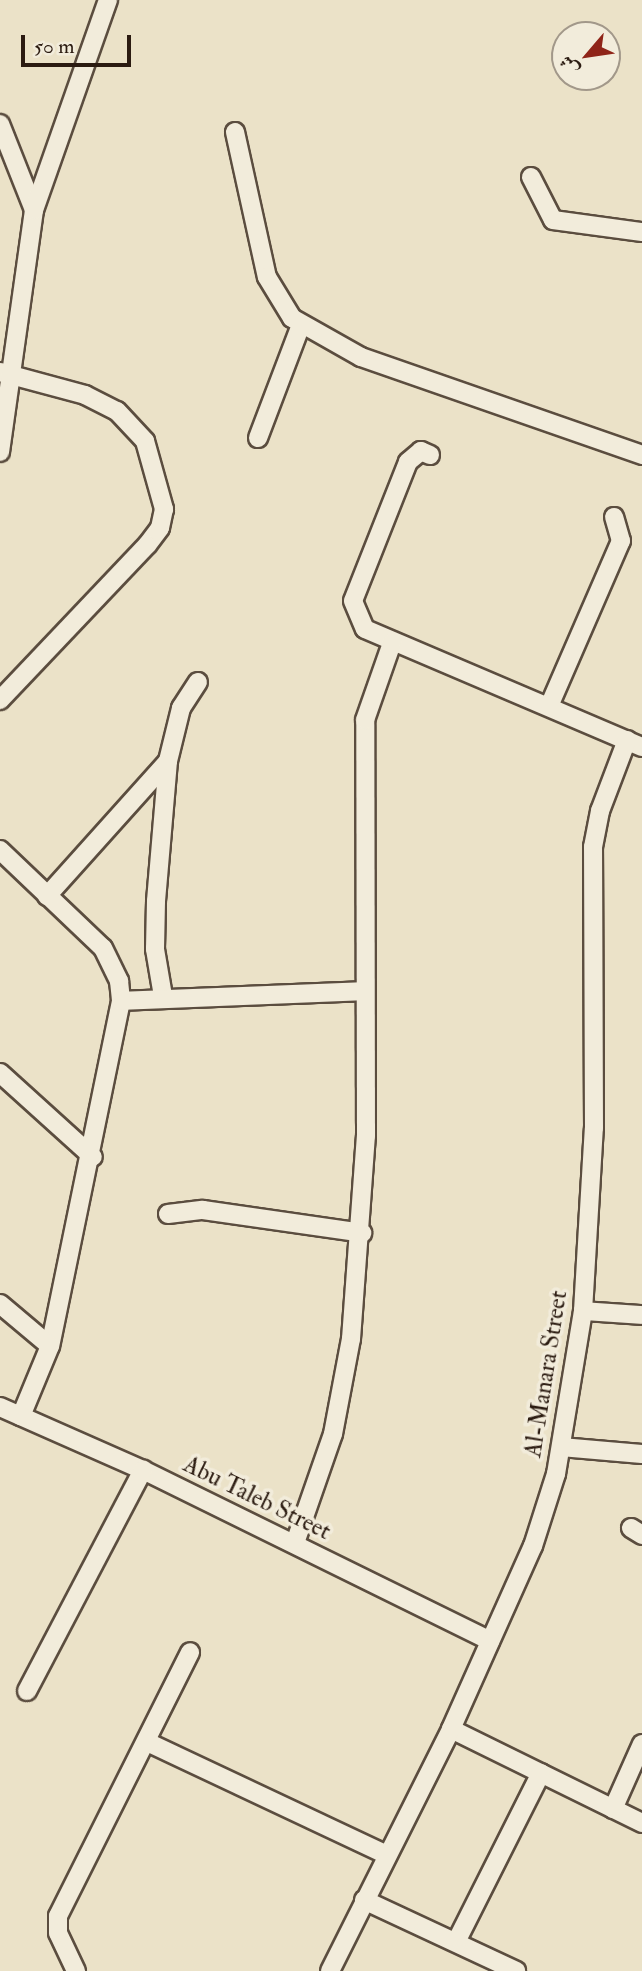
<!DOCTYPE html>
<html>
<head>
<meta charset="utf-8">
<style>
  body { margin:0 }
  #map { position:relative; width:642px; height:1971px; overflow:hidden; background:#ebe2c8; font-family:"IM FELL Double Pica",Amiri,serif }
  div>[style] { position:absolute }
  .roads { filter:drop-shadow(2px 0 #5b4d3f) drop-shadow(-2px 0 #5b4d3f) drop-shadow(0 2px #5b4d3f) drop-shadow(0 -2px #5b4d3f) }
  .minor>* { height:18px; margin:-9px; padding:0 9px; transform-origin:9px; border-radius:9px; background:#f2ecdb }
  span { translate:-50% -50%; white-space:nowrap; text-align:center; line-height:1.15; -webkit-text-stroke:7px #f2ecdb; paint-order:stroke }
  .street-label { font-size:24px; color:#2b1b11 }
  .north { position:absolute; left:551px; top:21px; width:70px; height:70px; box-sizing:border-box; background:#f2ecdb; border:2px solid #a2988a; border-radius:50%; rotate:241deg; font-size:19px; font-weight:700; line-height:28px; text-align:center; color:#2b1b11 }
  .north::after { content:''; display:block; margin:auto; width:24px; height:32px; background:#8f2418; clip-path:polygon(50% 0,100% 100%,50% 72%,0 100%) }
  .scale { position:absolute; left:21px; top:35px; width:110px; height:32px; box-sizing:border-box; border:4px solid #2b1b11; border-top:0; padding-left:9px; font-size:21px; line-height:24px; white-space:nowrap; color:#2b1b11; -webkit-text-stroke:5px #f2ecdb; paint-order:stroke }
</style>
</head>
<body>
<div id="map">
  <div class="roads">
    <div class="minor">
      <div style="left:0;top:124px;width:92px;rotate:68.4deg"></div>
      <div style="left:235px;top:132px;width:148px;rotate:77.6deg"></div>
      <div style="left:267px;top:277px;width:48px;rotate:58.6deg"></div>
      <div style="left:292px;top:318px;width:79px;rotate:29.5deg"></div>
      <div style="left:361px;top:357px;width:298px;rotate:19.2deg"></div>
      <div style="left:531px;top:177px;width:48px;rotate:62.9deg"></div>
      <div style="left:553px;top:220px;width:90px;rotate:7.7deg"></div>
      <div style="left:0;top:372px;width:88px;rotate:15.1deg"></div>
      <div style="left:85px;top:395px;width:36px;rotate:27deg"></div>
      <div style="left:117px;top:411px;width:41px;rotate:47deg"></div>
      <div style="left:145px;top:441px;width:71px;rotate:74.4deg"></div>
      <div style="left:164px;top:509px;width:19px;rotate:102deg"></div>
      <div style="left:160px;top:528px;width:21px;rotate:127deg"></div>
      <div style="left:147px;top:545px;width:214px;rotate:133.5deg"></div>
      <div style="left:258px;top:438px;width:121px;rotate:-69.2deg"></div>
      <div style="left:0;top:452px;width:244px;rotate:-82deg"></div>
      <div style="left:34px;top:210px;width:223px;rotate:-70.6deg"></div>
      <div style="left:430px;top:455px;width:10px;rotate:-156deg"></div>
      <div style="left:421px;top:451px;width:17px;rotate:140deg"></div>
      <div style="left:408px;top:462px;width:149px;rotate:111.6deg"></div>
      <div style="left:353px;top:601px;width:30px;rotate:67deg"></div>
      <div style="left:365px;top:629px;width:301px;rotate:23.1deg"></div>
      <div style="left:550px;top:704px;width:178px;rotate:-66.5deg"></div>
      <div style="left:621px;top:541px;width:25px;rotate:-106deg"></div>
      <div style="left:0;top:850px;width:142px;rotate:43.6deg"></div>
      <div style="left:103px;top:948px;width:37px;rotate:64deg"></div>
      <div style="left:119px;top:981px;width:20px;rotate:84deg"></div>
      <div style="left:121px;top:1001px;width:352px;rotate:101.6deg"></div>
      <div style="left:50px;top:1346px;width:76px;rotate:112.5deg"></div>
      <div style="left:47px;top:896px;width:181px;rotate:-48.1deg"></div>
      <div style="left:163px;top:996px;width:48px;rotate:-99.7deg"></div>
      <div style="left:155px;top:949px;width:48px;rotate:-88.8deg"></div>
      <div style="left:156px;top:901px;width:141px;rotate:-85.1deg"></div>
      <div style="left:168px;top:761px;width:55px;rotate:-76.2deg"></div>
      <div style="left:181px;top:708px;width:31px;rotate:-57deg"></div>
      <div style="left:121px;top:1001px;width:244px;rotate:-2.3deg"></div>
      <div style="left:0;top:1073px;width:125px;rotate:42.1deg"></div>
      <div style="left:168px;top:1214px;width:35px;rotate:-7deg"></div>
      <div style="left:203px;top:1210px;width:161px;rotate:8.2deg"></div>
      <div style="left:0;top:1304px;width:65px;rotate:40deg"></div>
      <div style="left:583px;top:1311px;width:59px;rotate:3.9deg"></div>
      <div style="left:0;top:1407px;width:156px;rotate:23.8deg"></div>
      <div style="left:143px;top:1470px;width:387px;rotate:26.2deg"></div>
      <div style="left:561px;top:1447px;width:81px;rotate:4.9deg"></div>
      <div style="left:631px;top:1528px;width:13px;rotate:32deg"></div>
      <div style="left:295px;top:1543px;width:115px;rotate:-70.8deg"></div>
      <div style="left:333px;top:1434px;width:97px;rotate:-79.3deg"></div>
      <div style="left:351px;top:1339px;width:204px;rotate:-85.8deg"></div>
      <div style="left:366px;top:1136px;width:416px;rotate:-90.1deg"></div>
      <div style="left:365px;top:720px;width:82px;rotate:-70.7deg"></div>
      <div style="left:27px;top:1691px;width:250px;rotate:-62.3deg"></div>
      <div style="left:451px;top:1729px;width:213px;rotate:26.2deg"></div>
      <div style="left:147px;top:1742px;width:263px;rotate:25.2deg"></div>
      <div style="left:613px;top:1809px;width:71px;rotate:-66deg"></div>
      <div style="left:364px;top:1900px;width:168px;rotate:25deg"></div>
      <div style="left:456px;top:1942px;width:189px;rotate:-63.3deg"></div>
      <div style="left:76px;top:1971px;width:42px;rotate:-115.3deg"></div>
      <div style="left:58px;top:1933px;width:17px;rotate:-90deg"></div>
      <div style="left:58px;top:1916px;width:295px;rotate:-63.4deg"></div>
      <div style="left:330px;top:1971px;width:271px;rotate:-63.4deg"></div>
      <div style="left:451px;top:1729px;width:201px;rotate:-65.9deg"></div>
      <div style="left:533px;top:1546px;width:76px;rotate:-72.3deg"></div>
      <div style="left:556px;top:1474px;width:165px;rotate:-80.6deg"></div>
      <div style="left:583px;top:1311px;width:183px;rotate:-86.6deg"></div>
      <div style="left:594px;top:1128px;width:281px;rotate:-90.2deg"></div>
      <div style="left:593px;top:847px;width:37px;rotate:-79deg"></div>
      <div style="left:600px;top:811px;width:76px;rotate:-69.2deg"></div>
    </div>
  </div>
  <div class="street-label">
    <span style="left:546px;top:1374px;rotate:-81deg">Al-Manara Street</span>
    <span style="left:257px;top:1498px;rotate:26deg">Abu Taleb Street</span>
  </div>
  <div class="north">ش</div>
  <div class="scale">50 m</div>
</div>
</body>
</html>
